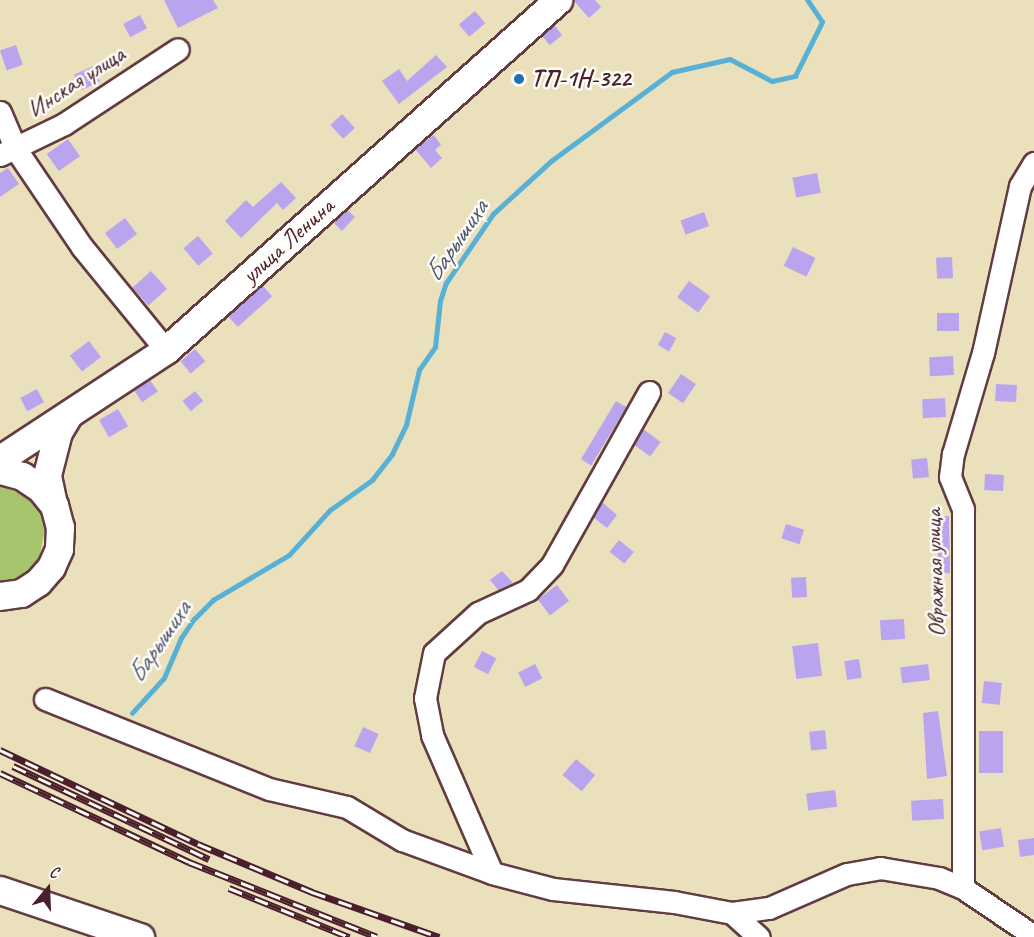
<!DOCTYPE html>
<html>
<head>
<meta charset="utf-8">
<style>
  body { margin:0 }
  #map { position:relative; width:1034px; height:937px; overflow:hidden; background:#eae0bc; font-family:Caveat,sans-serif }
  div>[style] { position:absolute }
  .green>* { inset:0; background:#a6c56d }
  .stream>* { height:4.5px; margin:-2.25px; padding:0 2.25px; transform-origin:2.25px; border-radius:2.25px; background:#58b0d5 }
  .building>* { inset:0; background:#bba4ee; transform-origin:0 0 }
  .roads { filter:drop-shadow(2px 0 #623c41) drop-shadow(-2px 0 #623c41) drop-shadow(0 2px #623c41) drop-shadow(0 -2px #623c41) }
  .minor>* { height:21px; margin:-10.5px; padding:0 10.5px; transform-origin:10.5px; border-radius:10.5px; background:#fff }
  .major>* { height:27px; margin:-13.5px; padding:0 13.5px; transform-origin:13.5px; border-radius:13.5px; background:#fff }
  .rail>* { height:7px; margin-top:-3.5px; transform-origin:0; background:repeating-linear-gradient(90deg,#fdfcf7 0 14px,#4a1f2b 0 28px); box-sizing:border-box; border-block:2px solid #4a1f2b }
  .dots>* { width:16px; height:16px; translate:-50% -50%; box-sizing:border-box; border:3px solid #fdfcf7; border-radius:50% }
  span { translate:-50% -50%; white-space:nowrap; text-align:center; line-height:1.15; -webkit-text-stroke:5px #fdfcf7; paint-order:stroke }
  .poi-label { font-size:24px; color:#4a1f2b; font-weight:700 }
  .left { translate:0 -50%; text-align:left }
  .street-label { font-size:24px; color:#4a1f2b }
  .water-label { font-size:26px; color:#50596f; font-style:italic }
  .north { position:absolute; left:18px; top:859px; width:60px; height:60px; -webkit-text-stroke:4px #fdfcf7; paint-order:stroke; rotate:19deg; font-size:16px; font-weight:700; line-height:24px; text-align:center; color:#4a1f2b }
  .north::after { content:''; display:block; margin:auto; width:21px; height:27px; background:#4a1f2b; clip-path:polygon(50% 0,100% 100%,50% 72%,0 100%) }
</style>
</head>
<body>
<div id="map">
  <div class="green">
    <div style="clip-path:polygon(0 485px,30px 498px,41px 512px,45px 528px,39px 560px,29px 571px,8px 582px,0 582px)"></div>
  </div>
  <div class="stream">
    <div style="left:132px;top:713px;width:47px;rotate:-47.6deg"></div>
    <div style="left:164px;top:678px;width:43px;rotate:-67deg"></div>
    <div style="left:181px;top:638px;width:23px;rotate:-56deg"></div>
    <div style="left:194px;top:619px;width:27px;rotate:-45deg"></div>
    <div style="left:213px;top:600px;width:88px;rotate:-30.6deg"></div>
    <div style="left:289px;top:555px;width:61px;rotate:-47.7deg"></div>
    <div style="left:330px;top:510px;width:52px;rotate:-35.5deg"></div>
    <div style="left:372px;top:480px;width:33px;rotate:-52deg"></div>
    <div style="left:392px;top:454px;width:32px;rotate:-64deg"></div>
    <div style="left:406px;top:425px;width:57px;rotate:-76.7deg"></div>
    <div style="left:419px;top:370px;width:28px;rotate:-55deg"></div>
    <div style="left:435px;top:347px;width:46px;rotate:-83.8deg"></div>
    <div style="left:440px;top:301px;width:19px;rotate:-72deg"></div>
    <div style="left:446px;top:283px;width:83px;rotate:-55.7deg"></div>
    <div style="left:493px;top:214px;width:79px;rotate:-42.4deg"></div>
    <div style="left:551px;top:161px;width:150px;rotate:-36.3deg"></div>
    <div style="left:672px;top:72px;width:59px;rotate:-12.6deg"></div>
    <div style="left:730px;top:59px;width:47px;rotate:27.6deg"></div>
    <div style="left:772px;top:81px;width:24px;rotate:-12deg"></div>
    <div style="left:795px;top:76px;width:60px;rotate:-63.4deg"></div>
    <div style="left:822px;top:22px;width:27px;rotate:-124deg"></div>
  </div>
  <div class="building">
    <div style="clip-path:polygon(164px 0,213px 0,218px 8px,178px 28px)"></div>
    <div style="clip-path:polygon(573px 0,595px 0,601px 7px,589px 18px)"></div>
    <div style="left:475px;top:11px;width:16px;height:21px;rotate:50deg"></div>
    <div style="left:140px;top:15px;width:15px;height:19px;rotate:62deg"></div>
    <div style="left:554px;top:25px;width:13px;height:16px;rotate:51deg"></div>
    <div style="left:16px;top:45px;width:21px;height:17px;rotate:71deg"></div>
    <div style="clip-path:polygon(436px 55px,447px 67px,399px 104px,382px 81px,399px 69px,407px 81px)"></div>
    <div style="left:93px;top:66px;width:17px;height:21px;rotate:65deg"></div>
    <div style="left:342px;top:114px;width:19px;height:16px;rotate:47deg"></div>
    <div style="clip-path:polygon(434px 135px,441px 145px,435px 150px,442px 158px,431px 168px,415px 149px)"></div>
    <div style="left:68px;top:139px;width:21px;height:26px;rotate:55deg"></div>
    <div style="clip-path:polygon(8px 168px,19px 184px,0 197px,0 173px)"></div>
    <div style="left:817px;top:173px;width:20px;height:25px;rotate:79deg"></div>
    <div style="clip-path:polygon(281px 182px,296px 198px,283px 210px,277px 203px,241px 238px,225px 221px,246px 200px,253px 207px)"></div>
    <div style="clip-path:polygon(347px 210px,355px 217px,342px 231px,333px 222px)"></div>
    <div style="left:704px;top:212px;width:15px;height:25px;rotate:70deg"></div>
    <div style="left:125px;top:218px;width:20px;height:25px;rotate:53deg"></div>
    <div style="left:198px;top:236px;width:23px;height:19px;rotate:50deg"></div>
    <div style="left:793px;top:247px;width:25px;height:21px;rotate:26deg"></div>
    <div style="left:952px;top:257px;width:21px;height:16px;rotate:87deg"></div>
    <div style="left:151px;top:271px;width:24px;height:25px;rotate:48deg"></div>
    <div style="left:689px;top:281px;width:26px;height:20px;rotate:36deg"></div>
    <div style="left:262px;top:285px;width:15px;height:46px;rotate:48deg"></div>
    <div style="left:937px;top:313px;width:22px;height:18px"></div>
    <div style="left:665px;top:332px;width:13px;height:15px;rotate:29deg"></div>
    <div style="left:89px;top:341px;width:20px;height:24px;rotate:53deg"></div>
    <div style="left:195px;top:349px;width:16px;height:19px;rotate:50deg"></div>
    <div style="left:953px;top:356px;width:19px;height:24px;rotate:87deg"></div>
    <div style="left:681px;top:374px;width:18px;height:23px;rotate:34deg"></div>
    <div style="left:150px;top:380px;width:14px;height:19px;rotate:56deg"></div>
    <div style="left:996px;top:384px;width:21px;height:17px;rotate:3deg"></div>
    <div style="left:37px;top:389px;width:15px;height:19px;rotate:62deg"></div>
    <div style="left:195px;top:391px;width:13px;height:16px;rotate:51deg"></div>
    <div style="left:945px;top:398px;width:19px;height:23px;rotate:87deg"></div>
    <div style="left:616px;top:401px;width:12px;height:68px;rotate:31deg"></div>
    <div style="left:118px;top:409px;width:20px;height:22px;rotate:60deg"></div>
    <div style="left:643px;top:429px;width:22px;height:18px;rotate:36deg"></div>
    <div style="left:927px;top:458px;width:19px;height:16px;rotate:84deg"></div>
    <div style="left:985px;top:474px;width:19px;height:16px;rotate:3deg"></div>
    <div style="clip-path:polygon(602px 502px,617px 515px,607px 528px,593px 517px)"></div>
    <div style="clip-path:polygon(949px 516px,950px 573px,940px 574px,934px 517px)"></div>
    <div style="left:786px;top:524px;width:19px;height:15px;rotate:18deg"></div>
    <div style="left:619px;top:540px;width:19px;height:15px;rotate:39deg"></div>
    <div style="clip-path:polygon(502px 571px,513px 583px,498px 590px,490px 580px)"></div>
    <div style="left:806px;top:577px;width:20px;height:15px;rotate:87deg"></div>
    <div style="left:557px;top:585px;width:20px;height:24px;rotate:53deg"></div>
    <div style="left:904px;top:619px;width:20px;height:24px;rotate:87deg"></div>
    <div style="left:818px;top:643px;width:33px;height:26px;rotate:83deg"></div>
    <div style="left:482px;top:651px;width:16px;height:18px;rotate:27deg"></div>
    <div style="left:859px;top:659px;width:19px;height:15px;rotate:81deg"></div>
    <div style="left:535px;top:664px;width:16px;height:19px;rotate:63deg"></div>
    <div style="left:928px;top:664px;width:16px;height:28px;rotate:83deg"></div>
    <div style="left:984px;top:681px;width:18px;height:22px;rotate:6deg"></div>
    <div style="clip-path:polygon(938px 711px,947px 776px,927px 779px,923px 713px)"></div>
    <div style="left:363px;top:727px;width:17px;height:21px;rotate:24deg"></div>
    <div style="left:825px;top:730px;width:19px;height:16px;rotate:84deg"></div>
    <div style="left:979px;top:731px;width:24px;height:42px"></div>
    <div style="left:576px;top:759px;width:25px;height:21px;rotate:40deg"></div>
    <div style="left:835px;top:790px;width:17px;height:29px;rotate:83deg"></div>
    <div style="left:943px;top:799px;width:20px;height:32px;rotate:87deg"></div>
    <div style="left:1001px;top:828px;width:19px;height:22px;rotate:81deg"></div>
    <div style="clip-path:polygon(1034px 838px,1034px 855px,1020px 857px,1018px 840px)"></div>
  </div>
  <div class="roads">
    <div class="minor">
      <div style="left:0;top:112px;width:39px;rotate:67deg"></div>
      <div style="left:15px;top:148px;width:120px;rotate:55.9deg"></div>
      <div style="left:82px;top:247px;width:133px;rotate:50.8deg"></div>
      <div style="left:0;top:155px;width:71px;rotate:-25.8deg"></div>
      <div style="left:64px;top:124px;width:136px;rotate:-33.3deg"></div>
      <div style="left:649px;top:392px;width:198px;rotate:119.3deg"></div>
      <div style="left:552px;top:565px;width:35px;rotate:134deg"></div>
      <div style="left:528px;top:590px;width:55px;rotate:155.3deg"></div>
      <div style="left:478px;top:613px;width:59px;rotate:137.7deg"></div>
      <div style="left:434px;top:653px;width:46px;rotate:101.3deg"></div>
      <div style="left:425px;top:698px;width:38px;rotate:79deg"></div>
      <div style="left:432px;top:735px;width:150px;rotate:66.5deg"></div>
      <div style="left:492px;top:873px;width:63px;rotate:14.7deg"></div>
      <div style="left:553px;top:889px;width:122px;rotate:6.1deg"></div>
      <div style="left:674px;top:902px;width:59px;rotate:10.7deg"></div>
      <div style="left:732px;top:913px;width:37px;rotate:-8deg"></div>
      <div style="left:769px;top:908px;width:85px;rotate:-23.6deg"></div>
      <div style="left:847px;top:874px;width:34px;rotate:-10deg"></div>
      <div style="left:880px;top:868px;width:60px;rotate:9.6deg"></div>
      <div style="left:939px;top:878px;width:26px;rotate:23deg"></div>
      <div style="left:963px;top:888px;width:86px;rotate:34.1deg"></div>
      <div style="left:45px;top:699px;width:241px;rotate:21.9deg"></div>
      <div style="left:269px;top:789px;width:80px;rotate:13deg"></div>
      <div style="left:347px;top:807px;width:64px;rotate:31deg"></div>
      <div style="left:402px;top:840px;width:96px;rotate:20.1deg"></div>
      <div style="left:963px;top:888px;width:379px;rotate:-90deg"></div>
      <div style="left:963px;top:509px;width:35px;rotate:-112deg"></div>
      <div style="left:950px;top:477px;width:23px;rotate:-83deg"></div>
      <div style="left:953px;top:454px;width:105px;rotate:-73.5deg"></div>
      <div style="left:983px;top:353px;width:171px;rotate:-77.5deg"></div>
      <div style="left:1020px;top:186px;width:27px;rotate:-59deg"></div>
      <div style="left:732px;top:913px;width:36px;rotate:42deg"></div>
    </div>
    <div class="major">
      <div style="left:0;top:459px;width:199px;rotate:-33.3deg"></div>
      <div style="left:166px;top:350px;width:526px;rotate:-41.76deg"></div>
      <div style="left:0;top:470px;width:23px;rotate:15deg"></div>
      <div style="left:22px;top:476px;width:22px;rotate:34deg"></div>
      <div style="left:40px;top:488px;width:22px;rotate:51deg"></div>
      <div style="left:54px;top:505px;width:23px;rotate:75deg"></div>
      <div style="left:60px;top:527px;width:22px;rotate:93deg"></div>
      <div style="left:59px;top:549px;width:20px;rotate:114deg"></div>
      <div style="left:51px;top:567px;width:20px;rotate:131deg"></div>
      <div style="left:38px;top:582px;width:20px;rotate:147deg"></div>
      <div style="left:21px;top:593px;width:21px;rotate:172deg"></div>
      <div style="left:53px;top:504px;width:30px;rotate:-102deg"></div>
      <div style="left:47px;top:475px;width:44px;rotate:-75.7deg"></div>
      <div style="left:58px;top:432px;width:17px;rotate:-59deg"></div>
      <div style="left:0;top:890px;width:148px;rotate:18.6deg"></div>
    </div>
  </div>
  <div class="rail">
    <div style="left:0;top:750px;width:219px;rotate:25.4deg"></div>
    <div style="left:198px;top:844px;width:124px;rotate:22.8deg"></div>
    <div style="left:312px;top:892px;width:135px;rotate:19.5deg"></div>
    <div style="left:13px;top:766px;width:217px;rotate:25.4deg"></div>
    <div style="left:0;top:773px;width:209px;rotate:25.2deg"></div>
    <div style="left:189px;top:862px;width:202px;rotate:21.7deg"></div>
    <div style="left:229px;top:888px;width:130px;rotate:22.2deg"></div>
  </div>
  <div class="dots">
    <div style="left:519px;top:79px;background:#1f6fb2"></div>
  </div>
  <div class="poi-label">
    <span class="left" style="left:531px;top:79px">ТП-1Н-322</span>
  </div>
  <div class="street-label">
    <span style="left:76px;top:82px;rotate:-33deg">Инская улица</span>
    <span style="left:288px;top:241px;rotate:-42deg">улица Ленина</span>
    <span style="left:935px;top:573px;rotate:-92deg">Овражная улица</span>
  </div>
  <div class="water-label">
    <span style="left:456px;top:241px;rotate:-56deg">Барышиха</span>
    <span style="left:159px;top:642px;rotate:-56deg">Барышиха</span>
  </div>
  <div class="north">С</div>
</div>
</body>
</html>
